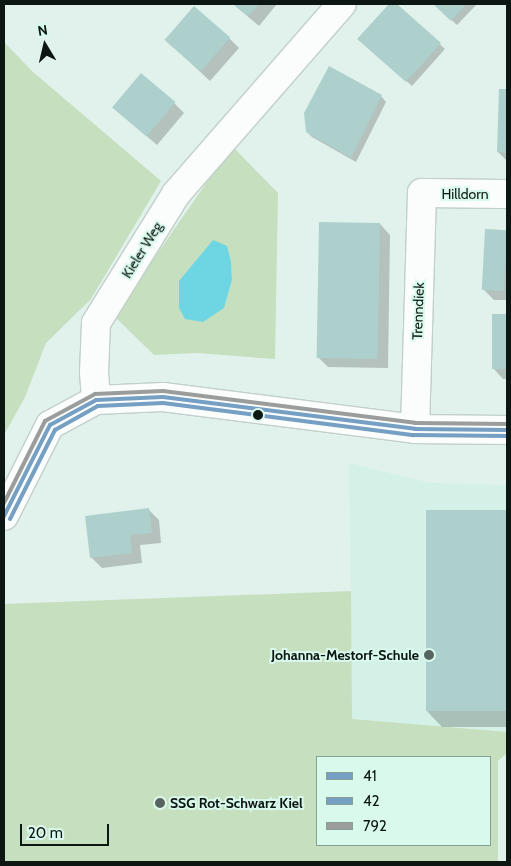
<!DOCTYPE html>
<html>
<head>
<meta charset="utf-8">
<style>
  body { margin:0 }
  #map { position:relative; width:511px; height:866px; overflow:hidden; background:#e1f2ec; font-family:Cabin,sans-serif }
  div>[style] { position:absolute }
  .built>* { inset:0; background:#d3f1e6 }
  .green>* { inset:0; background:#c6dfbe }
  .water>* { inset:0; background:#6dd6e2 }
  .shadow>* { inset:0; background:#0003 }
  .building>* { inset:0; background:#add0cc; transform-origin:0 0 }
  .roads { filter:drop-shadow(1px 0 #c2cfca) drop-shadow(-1px 0 #c2cfca) drop-shadow(0 1px #c2cfca) drop-shadow(0 -1px #c2cfca) }
  .minor>* { height:28px; margin:-14px; padding:0 14px; transform-origin:14px; border-radius:14px; background:#fafdfc }
  .tertiary>* { height:28px; margin:-14px; padding:0 14px; transform-origin:14px; border-radius:14px; background:#fafdfc }
  .bus-1>* { height:4px; margin:-2px; padding:0 2px; transform-origin:2px; border-radius:2px; background:#769fc4 }
  .bus-2>* { height:4px; margin:-2px; padding:0 2px; transform-origin:2px; border-radius:2px; background:#769fc4 }
  .bus-3>* { height:4px; margin:-2px; padding:0 2px; transform-origin:2px; border-radius:2px; background:#9a9d9c }
  .dots>* { width:14px; height:14px; translate:-50% -50%; box-sizing:border-box; border:2px solid #daf9ed; border-radius:50% }
  span { translate:-50% -50%; white-space:nowrap; text-align:center; line-height:1.15; -webkit-text-stroke:4px #daf9ed; paint-order:stroke }
  .street-label { font-size:14px; color:#0c1713 }
  .poi-label { font-size:14px; color:#0c1713; font-weight:700 }
  .right { translate:-100% -50%; text-align:right }
  .left { translate:0 -50%; text-align:left }
  .frame { position:absolute; inset:0; border:5px solid #0c1713; pointer-events:none }
  .legend { position:absolute; left:316px; top:756px; width:175px; height:90px; box-sizing:border-box; background:#daf9ed; border:1px solid #889f96; margin:0; padding:6px 9px; list-style:none; font-size:15px; color:#0c1713 }
  .legend li { display:flex; align-items:center; gap:10px; height:25px }
  .legend b { width:25px; border:1px solid #889f96 }
  .north { position:absolute; left:20px; top:20px; width:50px; height:50px; -webkit-text-stroke:4px #daf9ed; paint-order:stroke; rotate:351deg; font-size:14px; font-weight:700; line-height:20px; text-align:center; color:#0c1713 }
  .north::after { content:''; display:block; margin:auto; width:18px; height:22px; background:#0c1713; clip-path:polygon(50% 0,100% 100%,50% 72%,0 100%) }
  .scale { position:absolute; left:20px; top:824px; width:89px; height:22px; box-sizing:border-box; border:2px solid #0c1713; border-top:0; padding-left:6px; font-size:15px; line-height:18px; white-space:nowrap; color:#0c1713; -webkit-text-stroke:4px #daf9ed; paint-order:stroke }
</style>
</head>
<body>
<div id="map">
  <div class="built">
    <div style="clip-path:polygon(349px 463px,430px 483px,507px 485px,507px 732px,352px 719px)"></div>
  </div>
  <div class="green">
    <div style="clip-path:polygon(4px 42px,33px 72px,161px 181px,91px 299px,46px 343px,25px 397px,4px 435px)"></div>
    <div style="clip-path:polygon(evenodd,232px 146px,278px 193px,275px 359px,197px 353px,154px 355px,114px 316px,232px 146px,231px 262px,232px 280px,224px 308px,231px 262px)"></div>
    <div style="clip-path:polygon(evenodd,351px 591px,352px 719px,507px 732px,507px 753px,498px 761px,498px 862px,4px 862px,4px 604px,351px 591px,317px 757px,490px 757px,490px 845px,317px 845px,317px 757px)"></div>
  </div>
  <div class="water">
    <div style="clip-path:polygon(213px 240px,227px 246px,231px 262px,232px 280px,224px 308px,203px 322px,185px 319px,179px 308px,179px 281px)"></div>
  </div>
  <div class="shadow">
    <div style="clip-path:polygon(233px 4px,277px 4px,259px 26px)"></div>
    <div style="clip-path:polygon(390px 4px,395px 4px,445px 49px,412px 86px,359px 39px)"></div>
    <div style="clip-path:polygon(434px 4px,477px 4px,457px 25px)"></div>
    <div style="clip-path:polygon(229px 38px,239px 48px,210px 81px,166px 40px)"></div>
    <div style="clip-path:polygon(500px 90px,507px 90px,507px 161px,498px 152px)"></div>
    <div style="clip-path:polygon(381px 96px,386px 102px,356px 162px,312px 137px,307px 132px)"></div>
    <div style="clip-path:polygon(174px 103px,184px 113px,157px 145px,114px 108px)"></div>
    <div style="clip-path:polygon(380px 224px,390px 235px,388px 368px,328px 367px,318px 357px)"></div>
    <div style="clip-path:polygon(487px 230px,507px 231px,507px 300px,494px 300px,484px 290px)"></div>
    <div style="clip-path:polygon(493px 315px,507px 315px,507px 379px,503px 379px,493px 368px)"></div>
    <div style="clip-path:polygon(149px 510px,159px 520px,161px 543px,140px 545px,142px 563px,102px 568px,91px 557px)"></div>
    <div style="clip-path:polygon(427px 511px,507px 511px,507px 727px,442px 727px,426px 710px)"></div>
  </div>
  <div class="building">
    <div style="clip-path:polygon(233px 4px,259px 4px,248px 16px)"></div>
    <div style="clip-path:polygon(389px 4px,397px 4px,441px 43px,406px 82px,357px 39px)"></div>
    <div style="clip-path:polygon(433px 4px,467px 4px,451px 21px)"></div>
    <div style="left:194px;top:6px;width:48px;height:45px;rotate:41deg"></div>
    <div style="clip-path:polygon(329px 66px,382px 95px,351px 158px,306px 132px,304px 113px)"></div>
    <div style="left:141px;top:73px;width:45px;height:45px;rotate:40deg"></div>
    <div style="clip-path:polygon(499px 89px,507px 89px,507px 153px,497px 152px)"></div>
    <div style="left:319px;top:222px;width:61px;height:136px;rotate:1deg"></div>
    <div style="left:485px;top:229px;width:22px;height:61px;rotate:3deg"></div>
    <div style="left:492px;top:314px;width:15px;height:55px"></div>
    <div style="clip-path:polygon(149px 508px,152px 533px,130px 535px,132px 553px,90px 558px,85px 516px)"></div>
    <div style="left:426px;top:510px;width:81px;height:201px"></div>
  </div>
  <div class="roads">
    <div class="minor">
      <div style="left:96px;top:400px;width:27px;rotate:-94deg"></div>
      <div style="left:94px;top:373px;width:50px;rotate:-87.7deg"></div>
      <div style="left:96px;top:323px;width:152px;rotate:-58.2deg"></div>
      <div style="left:176px;top:194px;width:252px;rotate:-48.9deg"></div>
      <div style="left:415px;top:429px;width:236px;rotate:-88.3deg"></div>
      <div style="left:422px;top:193px;width:85px;rotate:0.7deg"></div>
    </div>
    <div class="tertiary">
      <div style="left:4px;top:516px;width:102px;rotate:-63.2deg"></div>
      <div style="left:50px;top:425px;width:52px;rotate:-28.5deg"></div>
      <div style="left:96px;top:400px;width:67px;rotate:-2.6deg"></div>
      <div style="left:163px;top:397px;width:254px;rotate:7.2deg"></div>
      <div style="left:415px;top:429px;width:92px;rotate:0.6deg"></div>
    </div>
  </div>
  <div class="bus-1">
    <div style="left:4px;top:516px;width:102px;rotate:-63.2deg"></div>
    <div style="left:50px;top:425px;width:52px;rotate:-28.5deg"></div>
    <div style="left:96px;top:400px;width:67px;rotate:-2.6deg"></div>
    <div style="left:163px;top:397px;width:254px;rotate:7.2deg"></div>
    <div style="left:415px;top:429px;width:92px;rotate:0.6deg"></div>
  </div>
  <div class="bus-2">
    <div style="left:10px;top:519px;width:100px;rotate:-63.2deg"></div>
    <div style="left:55px;top:430px;width:49px;rotate:-29.2deg"></div>
    <div style="left:98px;top:406px;width:65px;rotate:-2.6deg"></div>
    <div style="left:163px;top:403px;width:253px;rotate:7.3deg"></div>
    <div style="left:414px;top:435px;width:93px;rotate:0.6deg"></div>
  </div>
  <div class="bus-3">
    <div style="left:4px;top:503px;width:92px;rotate:-63.4deg"></div>
    <div style="left:45px;top:421px;width:57px;rotate:-28.4deg"></div>
    <div style="left:95px;top:394px;width:68px;rotate:-2.5deg"></div>
    <div style="left:163px;top:391px;width:254px;rotate:7.2deg"></div>
    <div style="left:415px;top:423px;width:92px;rotate:0.6deg"></div>
  </div>
  <div class="dots">
    <div style="left:258px;top:415px;background:#0c1713"></div>
    <div style="left:429px;top:655px;background:#57645f"></div>
    <div style="left:160px;top:803px;background:#57645f"></div>
  </div>
  <div class="street-label">
    <span style="left:465px;top:194px">Hilldorn</span>
    <span style="left:142px;top:250px;rotate:-58deg">Kieler Weg</span>
    <span style="left:418px;top:311px;rotate:-88deg">Trenndiek</span>
  </div>
  <div class="poi-label">
    <span class="right" style="left:419px;top:655px">Johanna-Mestorf-Schule</span>
    <span class="left" style="left:170px;top:803px">SSG Rot-Schwarz Kiel</span>
  </div>
  <div class="frame"></div>
  <ul class="legend">
  <li><b style="height:6px;background:#769fc4"></b>41</li>
  <li><b style="height:6px;background:#769fc4"></b>42</li>
  <li><b style="height:6px;background:#9a9d9c"></b>792</li>
  </ul>
  <div class="north">N</div>
  <div class="scale">20 m</div>
</div>
</body>
</html>
